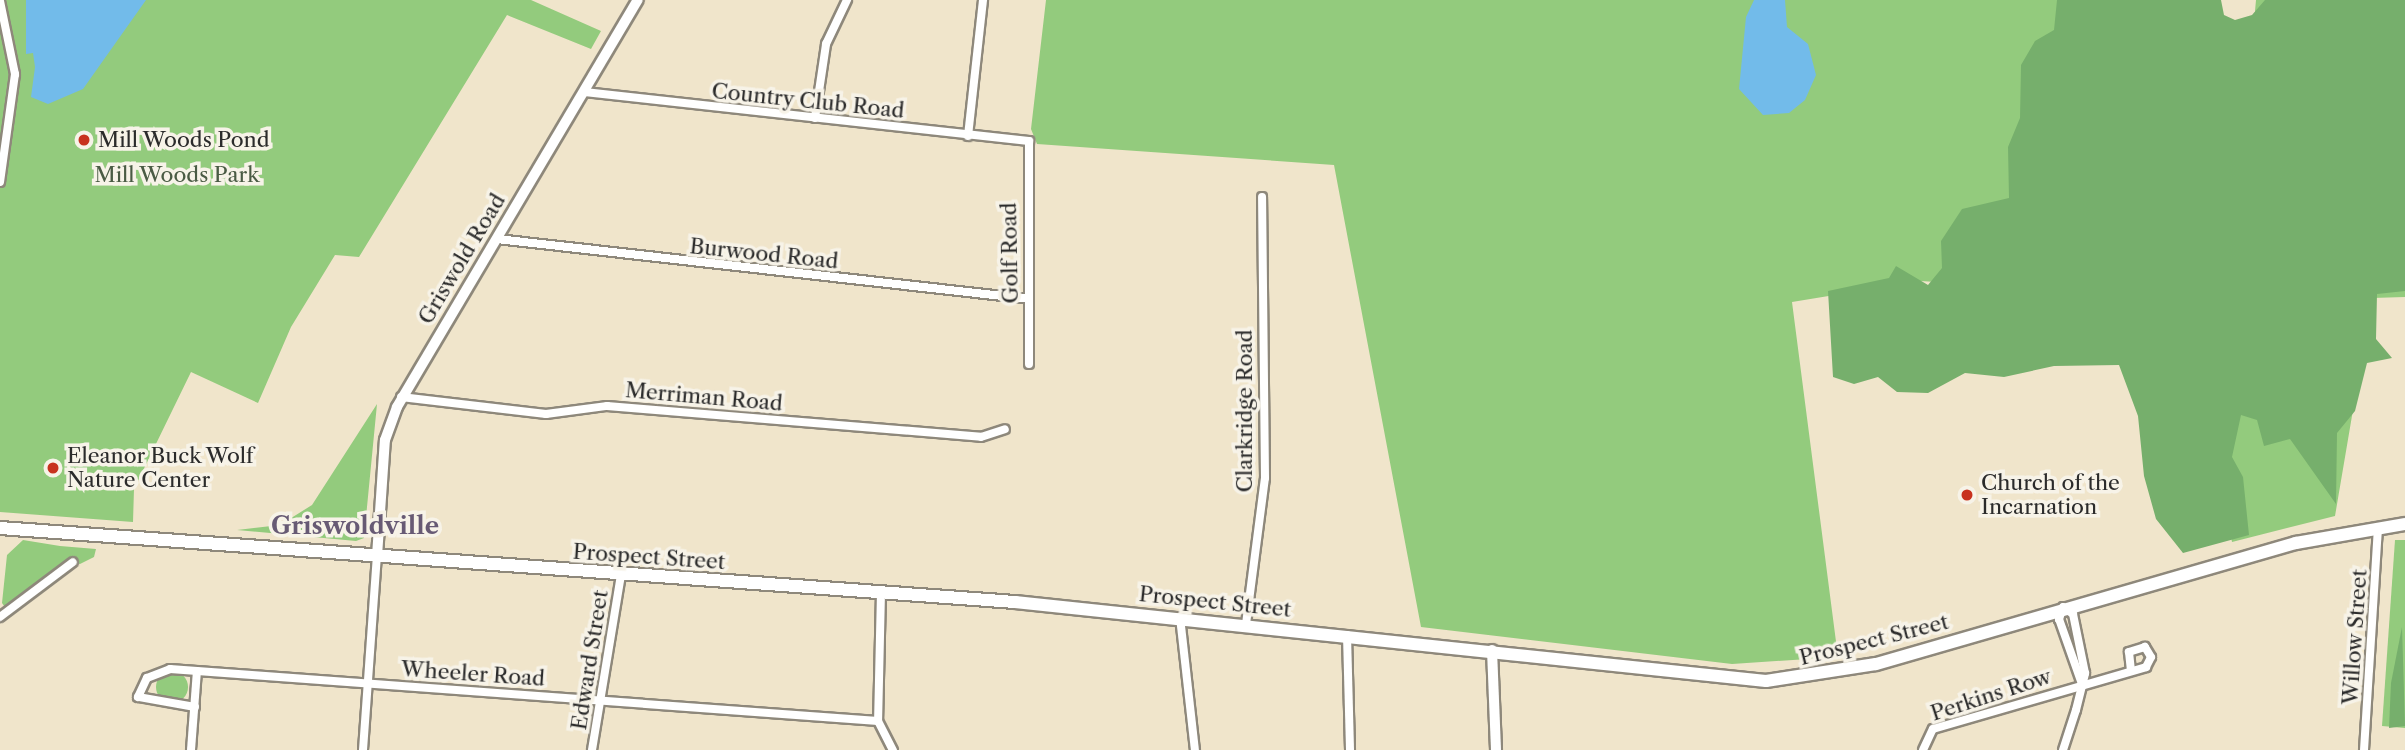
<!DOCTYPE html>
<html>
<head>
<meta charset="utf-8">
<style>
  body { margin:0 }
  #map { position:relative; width:2405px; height:750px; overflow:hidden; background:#f0e5cb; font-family:"Libre Caslon Text",serif }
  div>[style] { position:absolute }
  .green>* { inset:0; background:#93cb7d }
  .round { border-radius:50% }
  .forest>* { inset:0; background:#76af6c }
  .water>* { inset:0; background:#72bbea }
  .roads { filter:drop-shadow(2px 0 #8e887b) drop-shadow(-2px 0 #8e887b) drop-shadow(0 2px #8e887b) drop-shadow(0 -2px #8e887b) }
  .minor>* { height:8px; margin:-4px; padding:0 4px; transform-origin:4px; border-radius:4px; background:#fff }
  .tertiary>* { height:10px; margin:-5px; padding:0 5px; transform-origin:5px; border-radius:5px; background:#fff }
  .secondary>* { height:12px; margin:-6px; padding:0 6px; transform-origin:6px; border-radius:6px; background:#fff }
  .dots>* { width:19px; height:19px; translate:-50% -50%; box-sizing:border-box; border:4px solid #f7f3e8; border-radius:50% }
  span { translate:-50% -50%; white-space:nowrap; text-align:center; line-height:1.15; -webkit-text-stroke:7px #f7f3e8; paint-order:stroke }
  .street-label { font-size:21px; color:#2b2b2b }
  .poi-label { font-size:21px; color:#2b2b2b }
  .left { translate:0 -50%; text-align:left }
  .park-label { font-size:21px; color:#4a5b44 }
  .quarter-label { font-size:24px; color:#675a74; font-weight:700 }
</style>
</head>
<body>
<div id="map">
  <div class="green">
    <div style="clip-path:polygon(0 0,531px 0,601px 31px,591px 49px,507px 15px,359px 257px,335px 255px,291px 327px,258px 403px,191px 372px,134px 489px,133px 522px,0 512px)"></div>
    <div style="clip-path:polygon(1046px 0,2071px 0,2252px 44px,2256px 0,2405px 0,2405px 297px,2372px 298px,2335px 516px,2232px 542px,2182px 297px,1920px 281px,1792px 302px,1838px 657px,1732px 664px,1421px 627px,1334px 165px,1037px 144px,1031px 129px)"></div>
    <div style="clip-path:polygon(377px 404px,364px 538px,356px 541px,237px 530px,280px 525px,312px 505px)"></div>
    <div style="clip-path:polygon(23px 540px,60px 546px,96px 549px,94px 557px,80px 564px,68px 561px,7px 610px,2px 603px,7px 555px)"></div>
    <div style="clip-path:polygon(2395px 540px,2405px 540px,2405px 728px,2382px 726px)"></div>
    <div class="round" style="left:156px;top:671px;width:32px;height:32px"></div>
  </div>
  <div class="forest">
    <div style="clip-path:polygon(2057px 0,2221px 0,2224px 15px,2235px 20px,2252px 15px,2265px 0,2405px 0,2405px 291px,2377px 294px,2376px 339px,2392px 358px,2367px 363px,2355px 411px,2337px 433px,2336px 504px,2290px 439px,2264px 446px,2257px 420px,2241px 415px,2232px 457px,2243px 477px,2249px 535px,2183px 553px,2156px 519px,2144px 476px,2138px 416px,2119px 365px,2054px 366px,2004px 377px,1965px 373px,1928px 393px,1897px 392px,1878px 377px,1854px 384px,1833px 377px,1828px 291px,1889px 278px,1896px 266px,1928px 285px,1942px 268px,1941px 241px,1962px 209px,2009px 198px,2008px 147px,2020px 118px,2021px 65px,2035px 41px,2054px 30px)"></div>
    <div style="clip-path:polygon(2402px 627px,2405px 726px,2389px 728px,2391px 683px)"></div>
  </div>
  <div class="water">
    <div style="clip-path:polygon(26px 0,146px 0,83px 89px,48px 104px,31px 97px,35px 67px,33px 53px,26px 54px)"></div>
    <div style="clip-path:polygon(1785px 0,1787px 27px,1808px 44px,1816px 75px,1805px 100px,1789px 113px,1763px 115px,1739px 89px,1746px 17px,1754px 0)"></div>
  </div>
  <div class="roads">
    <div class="minor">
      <div style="left:0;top:1px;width:75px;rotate:78.4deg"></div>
      <div style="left:15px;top:74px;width:109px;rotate:97.9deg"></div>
      <div style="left:584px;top:92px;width:448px;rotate:6.3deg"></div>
      <div style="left:1029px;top:141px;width:223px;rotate:90deg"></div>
      <div style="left:815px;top:118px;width:75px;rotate:-81.5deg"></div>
      <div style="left:826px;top:44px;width:49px;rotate:-64.5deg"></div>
      <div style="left:968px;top:136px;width:137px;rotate:-83.7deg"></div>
      <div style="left:497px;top:239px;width:535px;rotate:6.43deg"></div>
      <div style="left:401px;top:397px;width:146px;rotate:6.7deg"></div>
      <div style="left:546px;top:414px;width:62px;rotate:-7.5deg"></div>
      <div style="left:607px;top:406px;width:375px;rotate:4.7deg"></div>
      <div style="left:981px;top:437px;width:25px;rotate:-18deg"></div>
      <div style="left:881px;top:592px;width:129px;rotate:91.3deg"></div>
      <div style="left:878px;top:721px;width:33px;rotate:63deg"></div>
      <div style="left:0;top:617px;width:91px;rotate:-37deg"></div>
      <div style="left:1180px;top:617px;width:134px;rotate:83.6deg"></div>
      <div style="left:1246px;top:624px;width:147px;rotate:-82.6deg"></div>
      <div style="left:1265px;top:478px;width:281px;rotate:-90.6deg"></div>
      <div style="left:1347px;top:635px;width:115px;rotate:88.5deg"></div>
      <div style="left:195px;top:707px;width:58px;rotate:-170deg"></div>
      <div style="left:138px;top:697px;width:21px;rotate:-65deg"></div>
      <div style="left:147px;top:678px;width:25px;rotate:-21deg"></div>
      <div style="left:170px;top:669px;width:710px;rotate:4.2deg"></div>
      <div style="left:191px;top:750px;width:79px;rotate:-85.7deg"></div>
      <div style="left:363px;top:750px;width:195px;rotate:-85.9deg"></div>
      <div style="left:592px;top:750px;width:178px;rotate:-80.6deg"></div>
      <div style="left:1923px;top:750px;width:23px;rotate:-65deg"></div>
      <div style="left:1933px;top:729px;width:222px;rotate:-16.2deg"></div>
      <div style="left:2146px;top:667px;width:11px;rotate:-63deg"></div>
      <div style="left:2151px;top:657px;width:12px;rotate:-121deg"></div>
      <div style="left:2145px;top:647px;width:17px;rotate:163deg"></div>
      <div style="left:2129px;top:652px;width:19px;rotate:84deg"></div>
      <div style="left:2063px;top:750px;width:42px;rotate:-72deg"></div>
      <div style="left:2076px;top:710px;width:38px;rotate:-76deg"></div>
      <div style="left:2085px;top:673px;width:60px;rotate:-101.5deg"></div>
      <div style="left:2073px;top:614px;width:12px;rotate:-145deg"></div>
      <div style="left:2063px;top:607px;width:13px;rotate:108deg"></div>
      <div style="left:2059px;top:619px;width:69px;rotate:70.5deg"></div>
      <div style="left:2364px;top:750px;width:223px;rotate:-86.4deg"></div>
    </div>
    <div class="tertiary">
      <div style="left:377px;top:556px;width:116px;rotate:-86.1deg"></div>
      <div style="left:385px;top:440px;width:35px;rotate:-70deg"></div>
      <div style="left:397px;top:407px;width:473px;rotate:-59.4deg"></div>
      <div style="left:1492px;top:650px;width:100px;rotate:87.7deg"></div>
    </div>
    <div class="secondary">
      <div style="left:0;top:528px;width:1018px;rotate:4.17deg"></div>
      <div style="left:1015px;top:602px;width:755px;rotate:6.01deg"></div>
      <div style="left:1766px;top:681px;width:111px;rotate:-8.8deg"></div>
      <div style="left:1876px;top:664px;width:437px;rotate:-16.1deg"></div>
      <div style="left:2296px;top:543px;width:111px;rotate:-9.9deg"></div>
    </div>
  </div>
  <div class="dots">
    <div style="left:84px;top:140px;background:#c8321e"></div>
    <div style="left:53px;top:468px;background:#c8321e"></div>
    <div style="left:1967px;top:495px;background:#c8321e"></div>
  </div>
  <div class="street-label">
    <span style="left:808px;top:101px;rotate:6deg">Country Club Road</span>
    <span style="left:1010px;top:253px;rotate:-91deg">Golf Road</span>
    <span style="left:764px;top:254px;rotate:6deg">Burwood Road</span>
    <span style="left:462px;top:259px;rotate:-59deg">Griswold Road</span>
    <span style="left:704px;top:397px;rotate:5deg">Merriman Road</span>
    <span style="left:1245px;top:411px;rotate:-90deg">Clarkridge Road</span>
    <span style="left:649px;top:557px;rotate:4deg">Prospect Street</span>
    <span style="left:1215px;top:602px;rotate:6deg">Prospect Street</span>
    <span style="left:2355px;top:637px;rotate:-86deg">Willow Street</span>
    <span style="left:1874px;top:640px;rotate:-14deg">Prospect Street</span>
    <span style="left:590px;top:660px;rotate:-81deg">Edward Street</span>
    <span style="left:473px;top:674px;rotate:4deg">Wheeler Road</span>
    <span style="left:1991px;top:695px;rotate:-18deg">Perkins Row</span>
  </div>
  <div class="poi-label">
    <span class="left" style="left:98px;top:140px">Mill Woods Pond</span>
    <span class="left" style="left:67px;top:468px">Eleanor Buck Wolf<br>Nature Center</span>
    <span class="left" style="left:1981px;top:495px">Church of the<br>Incarnation</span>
  </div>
  <div class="park-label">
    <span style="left:177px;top:175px">Mill Woods Park</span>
  </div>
  <div class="quarter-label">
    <span style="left:355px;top:526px">Griswoldville</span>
  </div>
</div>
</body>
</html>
